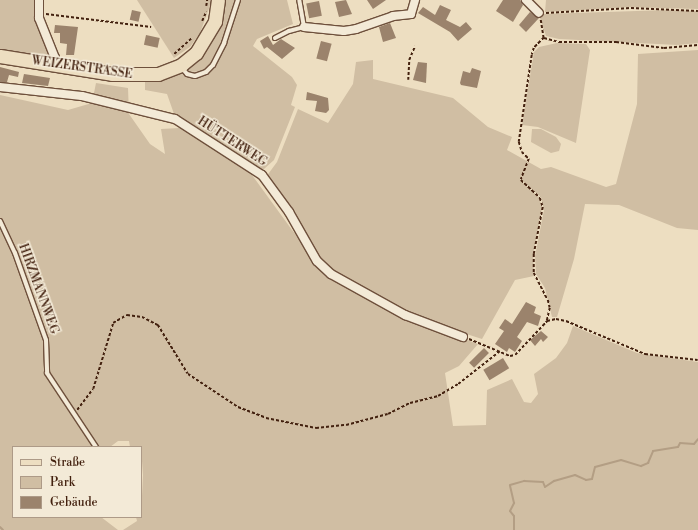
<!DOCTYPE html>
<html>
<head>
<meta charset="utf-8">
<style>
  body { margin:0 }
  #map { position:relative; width:698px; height:530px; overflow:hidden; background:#eddec1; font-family:"Libre Bodoni",serif }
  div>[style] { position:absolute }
  .green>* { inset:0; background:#d0bea3 }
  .stream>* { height:2px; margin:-1px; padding:0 1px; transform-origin:1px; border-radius:1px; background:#b39e84 }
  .building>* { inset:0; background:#9b836c; transform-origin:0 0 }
  .path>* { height:1.5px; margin-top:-0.75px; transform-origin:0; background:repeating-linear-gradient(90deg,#43210f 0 3px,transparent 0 5px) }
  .roads { filter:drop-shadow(1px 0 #6e503c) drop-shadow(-1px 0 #6e503c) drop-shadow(0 1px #6e503c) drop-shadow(0 -1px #6e503c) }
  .lane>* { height:4px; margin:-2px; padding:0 2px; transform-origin:2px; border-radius:2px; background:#f3ead7 }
  .street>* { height:8px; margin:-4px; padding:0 4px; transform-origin:4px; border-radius:4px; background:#f3ead7 }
  .primary>* { height:13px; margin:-6.5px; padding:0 6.5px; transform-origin:6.5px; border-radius:6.5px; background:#eddec1 }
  span { translate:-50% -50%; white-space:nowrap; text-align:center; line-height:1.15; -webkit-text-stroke:3px #f3ead7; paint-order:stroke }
  .street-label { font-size:12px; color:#43210f }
  .legend { position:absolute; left:12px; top:446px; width:130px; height:72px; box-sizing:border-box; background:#f3ead7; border:1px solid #ad9a87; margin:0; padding:5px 7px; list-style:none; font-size:12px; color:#43210f }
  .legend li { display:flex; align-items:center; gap:8px; height:20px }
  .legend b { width:20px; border:1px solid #ad9a87 }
</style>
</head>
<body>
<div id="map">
  <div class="green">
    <div style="clip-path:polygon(0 0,36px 0,51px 58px,0 51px)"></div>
    <div style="clip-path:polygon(137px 0,212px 0,200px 33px,190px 47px,174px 58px)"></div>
    <div style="clip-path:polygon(222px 0,234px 0,234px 2px,223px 42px,211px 64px,205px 71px,189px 72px,187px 67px)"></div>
    <div style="clip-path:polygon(240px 0,287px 0,293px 24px,257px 39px,253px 46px,292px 77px,297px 85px,291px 105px,295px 107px,274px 160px,264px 169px,247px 168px,292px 230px,331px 276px,448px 333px,478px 344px,459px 366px,445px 373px,453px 426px,486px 425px,487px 390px,512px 379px,524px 402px,531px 403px,538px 394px,534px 374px,556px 358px,567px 343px,573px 326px,637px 353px,698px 362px,698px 530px,123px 530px,137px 521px,136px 517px,141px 517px,143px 475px,141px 447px,130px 447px,129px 441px,118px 441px,110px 447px,13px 447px,13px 517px,101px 517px,118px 530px,0 530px,0 95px,68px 110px,92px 103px,96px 83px,128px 88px,129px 114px,150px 144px,165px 154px,161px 129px,179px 128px,167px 94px,145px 90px,145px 81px,178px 73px,194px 78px,209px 73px,223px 53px)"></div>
    <div style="clip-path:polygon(546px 0,698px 0,698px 9px,629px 7px,545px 12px)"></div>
    <div style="clip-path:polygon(668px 10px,698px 11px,698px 43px,677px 45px,559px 39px,546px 36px,540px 18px,543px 14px)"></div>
    <div style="clip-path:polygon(557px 43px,586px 44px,590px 50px,576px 143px,538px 127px,522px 125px,534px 52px,539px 47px)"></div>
    <div style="clip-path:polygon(698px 50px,698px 230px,677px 228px,619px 205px,585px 204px,574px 259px,557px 317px,552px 317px,545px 288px,536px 274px,535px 256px,544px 210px,541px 197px,521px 180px,522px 177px,520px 180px,539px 197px,542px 208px,533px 255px,534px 276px,515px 280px,482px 339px,414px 317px,329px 270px,318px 259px,299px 221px,266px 177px,277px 162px,298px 109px,328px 123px,353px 84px,356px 62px,373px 60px,373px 79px,453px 98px,488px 127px,512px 137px,507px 150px,541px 169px,551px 167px,606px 187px,616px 184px,637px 104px,638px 54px)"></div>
    <div style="clip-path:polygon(532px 129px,541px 129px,556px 137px,561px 144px,559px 151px,551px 153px,531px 142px)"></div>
  </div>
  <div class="stream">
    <div style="left:0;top:527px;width:4px;rotate:45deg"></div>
    <div style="left:514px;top:530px;width:14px;rotate:-90deg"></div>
    <div style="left:514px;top:516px;width:6px;rotate:-129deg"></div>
    <div style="left:510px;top:511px;width:9px;rotate:-63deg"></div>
    <div style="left:514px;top:503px;width:18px;rotate:-103deg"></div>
    <div style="left:510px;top:485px;width:15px;rotate:-16deg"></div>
    <div style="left:524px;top:481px;width:19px;rotate:3deg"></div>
    <div style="left:543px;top:482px;width:5px;rotate:68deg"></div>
    <div style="left:545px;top:487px;width:11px;rotate:-34deg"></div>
    <div style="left:554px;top:481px;width:22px;rotate:-16deg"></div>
    <div style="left:575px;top:475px;width:12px;rotate:24deg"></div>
    <div style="left:586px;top:480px;width:6px;rotate:-9deg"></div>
    <div style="left:592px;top:479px;width:12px;rotate:-76deg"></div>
    <div style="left:595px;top:467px;width:27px;rotate:-15deg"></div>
    <div style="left:621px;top:460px;width:21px;rotate:17deg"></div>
    <div style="left:641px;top:466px;width:8px;rotate:-23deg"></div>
    <div style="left:648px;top:463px;width:13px;rotate:-67deg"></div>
    <div style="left:653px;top:451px;width:25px;rotate:-9deg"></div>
    <div style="left:678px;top:447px;width:4px;rotate:-63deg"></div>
    <div style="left:680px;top:443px;width:14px;rotate:4deg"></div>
    <div style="left:694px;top:444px;width:6px;rotate:-51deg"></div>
  </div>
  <div class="building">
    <div style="clip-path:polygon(346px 0,352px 14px,339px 17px,335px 2px)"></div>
    <div style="clip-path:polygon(367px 0,386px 0,373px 9px)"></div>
    <div style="clip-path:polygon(503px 0,520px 0,523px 5px,513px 22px,496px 11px)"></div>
    <div style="left:319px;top:1px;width:15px;height:13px;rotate:79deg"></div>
    <div style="clip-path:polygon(440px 5px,451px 10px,446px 20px,460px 27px,466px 22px,472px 29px,458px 41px,450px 32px,418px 13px,423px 7px,435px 15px)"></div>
    <div style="left:132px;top:10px;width:9px;height:10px;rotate:13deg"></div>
    <div style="clip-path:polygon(530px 12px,539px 18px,526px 32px,519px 25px)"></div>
    <div style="clip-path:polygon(390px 23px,396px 38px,383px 42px,379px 27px)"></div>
    <div style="clip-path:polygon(55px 25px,78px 27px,74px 55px,66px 55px,67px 44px,60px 43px,60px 33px,54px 33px)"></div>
    <div style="left:146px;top:35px;width:14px;height:10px;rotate:12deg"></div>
    <div style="clip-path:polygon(268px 36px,273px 45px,281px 39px,295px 48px,282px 59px,267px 47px,264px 49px,260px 41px)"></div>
    <div style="left:321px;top:41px;width:11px;height:18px;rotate:15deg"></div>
    <div style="clip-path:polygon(418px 62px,427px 63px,426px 83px,413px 80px)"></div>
    <div style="clip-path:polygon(0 67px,19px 72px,18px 77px,9px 75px,7px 82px,0 82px)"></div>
    <div style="clip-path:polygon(472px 68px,481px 71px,477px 88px,461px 85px,460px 83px,463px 71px,470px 73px)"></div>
    <div style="clip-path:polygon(24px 74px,50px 78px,48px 86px,22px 83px)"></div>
    <div style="clip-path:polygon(307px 92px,328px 98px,329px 110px,326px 113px,315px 111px,317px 101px,306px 100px)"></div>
    <div style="clip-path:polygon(526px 302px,536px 307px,534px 313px,541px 316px,538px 326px,527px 322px,517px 337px,522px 341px,515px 352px,509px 348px,507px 352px,495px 344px,504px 331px,499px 328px,505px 319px,512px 324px)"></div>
    <div style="clip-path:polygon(541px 331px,548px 337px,543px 342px,541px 339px,535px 346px,530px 340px)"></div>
    <div style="left:484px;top:348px;width:7px;height:21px;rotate:45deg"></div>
    <div style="left:503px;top:358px;width:12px;height:23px;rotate:59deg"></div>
  </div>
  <div class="path">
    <div style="left:206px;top:6px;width:6px;rotate:-81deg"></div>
    <div style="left:546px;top:13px;width:85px;rotate:-3.4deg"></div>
    <div style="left:631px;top:8px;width:67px;rotate:2.6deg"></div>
    <div style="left:46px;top:14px;width:106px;rotate:7.1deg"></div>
    <div style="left:541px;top:20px;width:18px;rotate:81deg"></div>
    <div style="left:544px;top:38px;width:16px;rotate:15deg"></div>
    <div style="left:559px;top:42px;width:57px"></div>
    <div style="left:616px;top:42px;width:48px;rotate:7.1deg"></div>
    <div style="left:664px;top:48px;width:34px;rotate:-5deg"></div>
    <div style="left:202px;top:21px;width:10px;rotate:-66deg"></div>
    <div style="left:544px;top:38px;width:14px;rotate:135deg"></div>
    <div style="left:534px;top:48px;width:7px;rotate:106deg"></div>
    <div style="left:532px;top:55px;width:88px;rotate:98.5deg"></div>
    <div style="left:519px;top:142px;width:10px;rotate:73deg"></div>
    <div style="left:522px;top:152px;width:10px;rotate:45deg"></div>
    <div style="left:529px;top:159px;width:22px;rotate:111deg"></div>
    <div style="left:521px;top:180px;width:26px;rotate:43deg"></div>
    <div style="left:540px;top:198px;width:9px;rotate:72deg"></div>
    <div style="left:543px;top:207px;width:48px;rotate:100.8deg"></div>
    <div style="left:534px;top:254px;width:19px;rotate:90deg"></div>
    <div style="left:534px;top:273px;width:30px;rotate:63deg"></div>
    <div style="left:548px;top:300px;width:8px;rotate:76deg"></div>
    <div style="left:550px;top:308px;width:13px;rotate:103deg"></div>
    <div style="left:174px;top:54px;width:24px;rotate:-42deg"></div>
    <div style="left:408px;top:80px;width:20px;rotate:-87deg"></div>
    <div style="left:409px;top:60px;width:15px;rotate:-67deg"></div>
    <div style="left:469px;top:339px;width:44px;rotate:22.5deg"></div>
    <div style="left:510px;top:356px;width:5px;rotate:-11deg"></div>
    <div style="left:515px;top:355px;width:47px;rotate:-46.7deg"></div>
    <div style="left:547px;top:321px;width:9px;rotate:-13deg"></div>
    <div style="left:556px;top:319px;width:10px;rotate:11deg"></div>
    <div style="left:566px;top:321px;width:86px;rotate:22.7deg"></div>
    <div style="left:645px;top:354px;width:53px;rotate:6.5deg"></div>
    <div style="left:77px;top:410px;width:26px;rotate:-53deg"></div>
    <div style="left:93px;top:389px;width:69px;rotate:-73.1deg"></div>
    <div style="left:113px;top:323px;width:16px;rotate:-30deg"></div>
    <div style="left:127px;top:315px;width:15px;rotate:8deg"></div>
    <div style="left:142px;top:317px;width:18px;rotate:27deg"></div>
    <div style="left:158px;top:325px;width:57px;rotate:58.5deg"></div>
    <div style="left:188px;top:374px;width:60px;rotate:33.4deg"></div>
    <div style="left:238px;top:407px;width:30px;rotate:21deg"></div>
    <div style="left:266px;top:418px;width:51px;rotate:11.3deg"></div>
    <div style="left:316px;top:428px;width:30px;rotate:-6deg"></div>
    <div style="left:346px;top:425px;width:43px;rotate:-14.7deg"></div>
    <div style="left:388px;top:414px;width:25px;rotate:-27deg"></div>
    <div style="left:410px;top:403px;width:29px;rotate:-14deg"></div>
    <div style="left:438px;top:396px;width:23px;rotate:-31deg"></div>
    <div style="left:458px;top:384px;width:53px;rotate:-38.2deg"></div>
  </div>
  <div class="roads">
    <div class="lane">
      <div style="left:275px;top:38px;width:16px;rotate:-27deg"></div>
      <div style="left:289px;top:31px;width:16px;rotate:-15deg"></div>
      <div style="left:304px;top:27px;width:27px;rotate:-100deg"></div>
      <div style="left:181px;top:67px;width:9px;rotate:49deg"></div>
      <div style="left:187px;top:74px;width:8px;rotate:14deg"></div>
      <div style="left:195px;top:76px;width:12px;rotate:-20deg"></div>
      <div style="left:206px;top:72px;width:10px;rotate:-45deg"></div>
      <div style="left:213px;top:65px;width:25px;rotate:-63deg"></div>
      <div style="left:224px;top:43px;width:45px;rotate:-72deg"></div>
      <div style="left:0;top:221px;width:35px;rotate:65deg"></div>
      <div style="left:15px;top:253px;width:92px;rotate:70.4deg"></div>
      <div style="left:46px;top:340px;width:33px;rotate:88deg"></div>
      <div style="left:47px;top:373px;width:89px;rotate:56.5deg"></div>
    </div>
    <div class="street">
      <div style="left:39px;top:0;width:18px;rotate:90deg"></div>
      <div style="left:39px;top:18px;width:43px;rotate:68.2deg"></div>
      <div style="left:55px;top:58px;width:8px;rotate:97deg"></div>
      <div style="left:526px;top:0;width:18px;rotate:45deg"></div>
      <div style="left:304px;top:27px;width:40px;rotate:5.7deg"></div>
      <div style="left:344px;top:31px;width:12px;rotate:-9deg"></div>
      <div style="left:356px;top:29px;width:39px;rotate:-19deg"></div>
      <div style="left:393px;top:16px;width:18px;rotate:-6deg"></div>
      <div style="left:411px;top:14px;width:15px;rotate:-74deg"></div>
      <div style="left:0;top:87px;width:82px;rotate:6.3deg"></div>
      <div style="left:82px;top:96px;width:96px;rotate:13.9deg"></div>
      <div style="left:175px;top:119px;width:103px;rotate:32.8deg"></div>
      <div style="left:262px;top:175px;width:46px;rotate:53.9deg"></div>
      <div style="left:289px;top:212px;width:56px;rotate:60.3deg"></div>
      <div style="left:317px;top:261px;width:19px;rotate:43deg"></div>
      <div style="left:331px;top:274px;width:85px;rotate:29deg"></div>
      <div style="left:405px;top:315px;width:62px;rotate:20.8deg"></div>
    </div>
    <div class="primary">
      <div style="left:0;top:56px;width:113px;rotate:9.1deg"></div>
      <div style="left:112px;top:74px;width:46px"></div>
      <div style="left:158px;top:74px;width:25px;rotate:-21deg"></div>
      <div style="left:181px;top:65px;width:19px;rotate:-39deg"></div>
      <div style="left:196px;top:53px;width:37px;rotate:-59deg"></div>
      <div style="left:215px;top:21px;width:21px;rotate:-82deg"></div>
    </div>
  </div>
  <div class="street-label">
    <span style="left:82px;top:68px;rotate:8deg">WEIZERSTRASSE</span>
    <span style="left:232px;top:142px;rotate:33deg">HÜTTERWEG</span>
    <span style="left:38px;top:289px;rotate:70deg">HIRZMANNWEG</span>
  </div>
  <ul class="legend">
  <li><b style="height:5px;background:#eddec1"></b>Straße</li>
  <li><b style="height:11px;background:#d0bea3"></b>Park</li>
  <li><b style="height:11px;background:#9b836c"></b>Gebäude</li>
  </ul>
</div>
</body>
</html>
